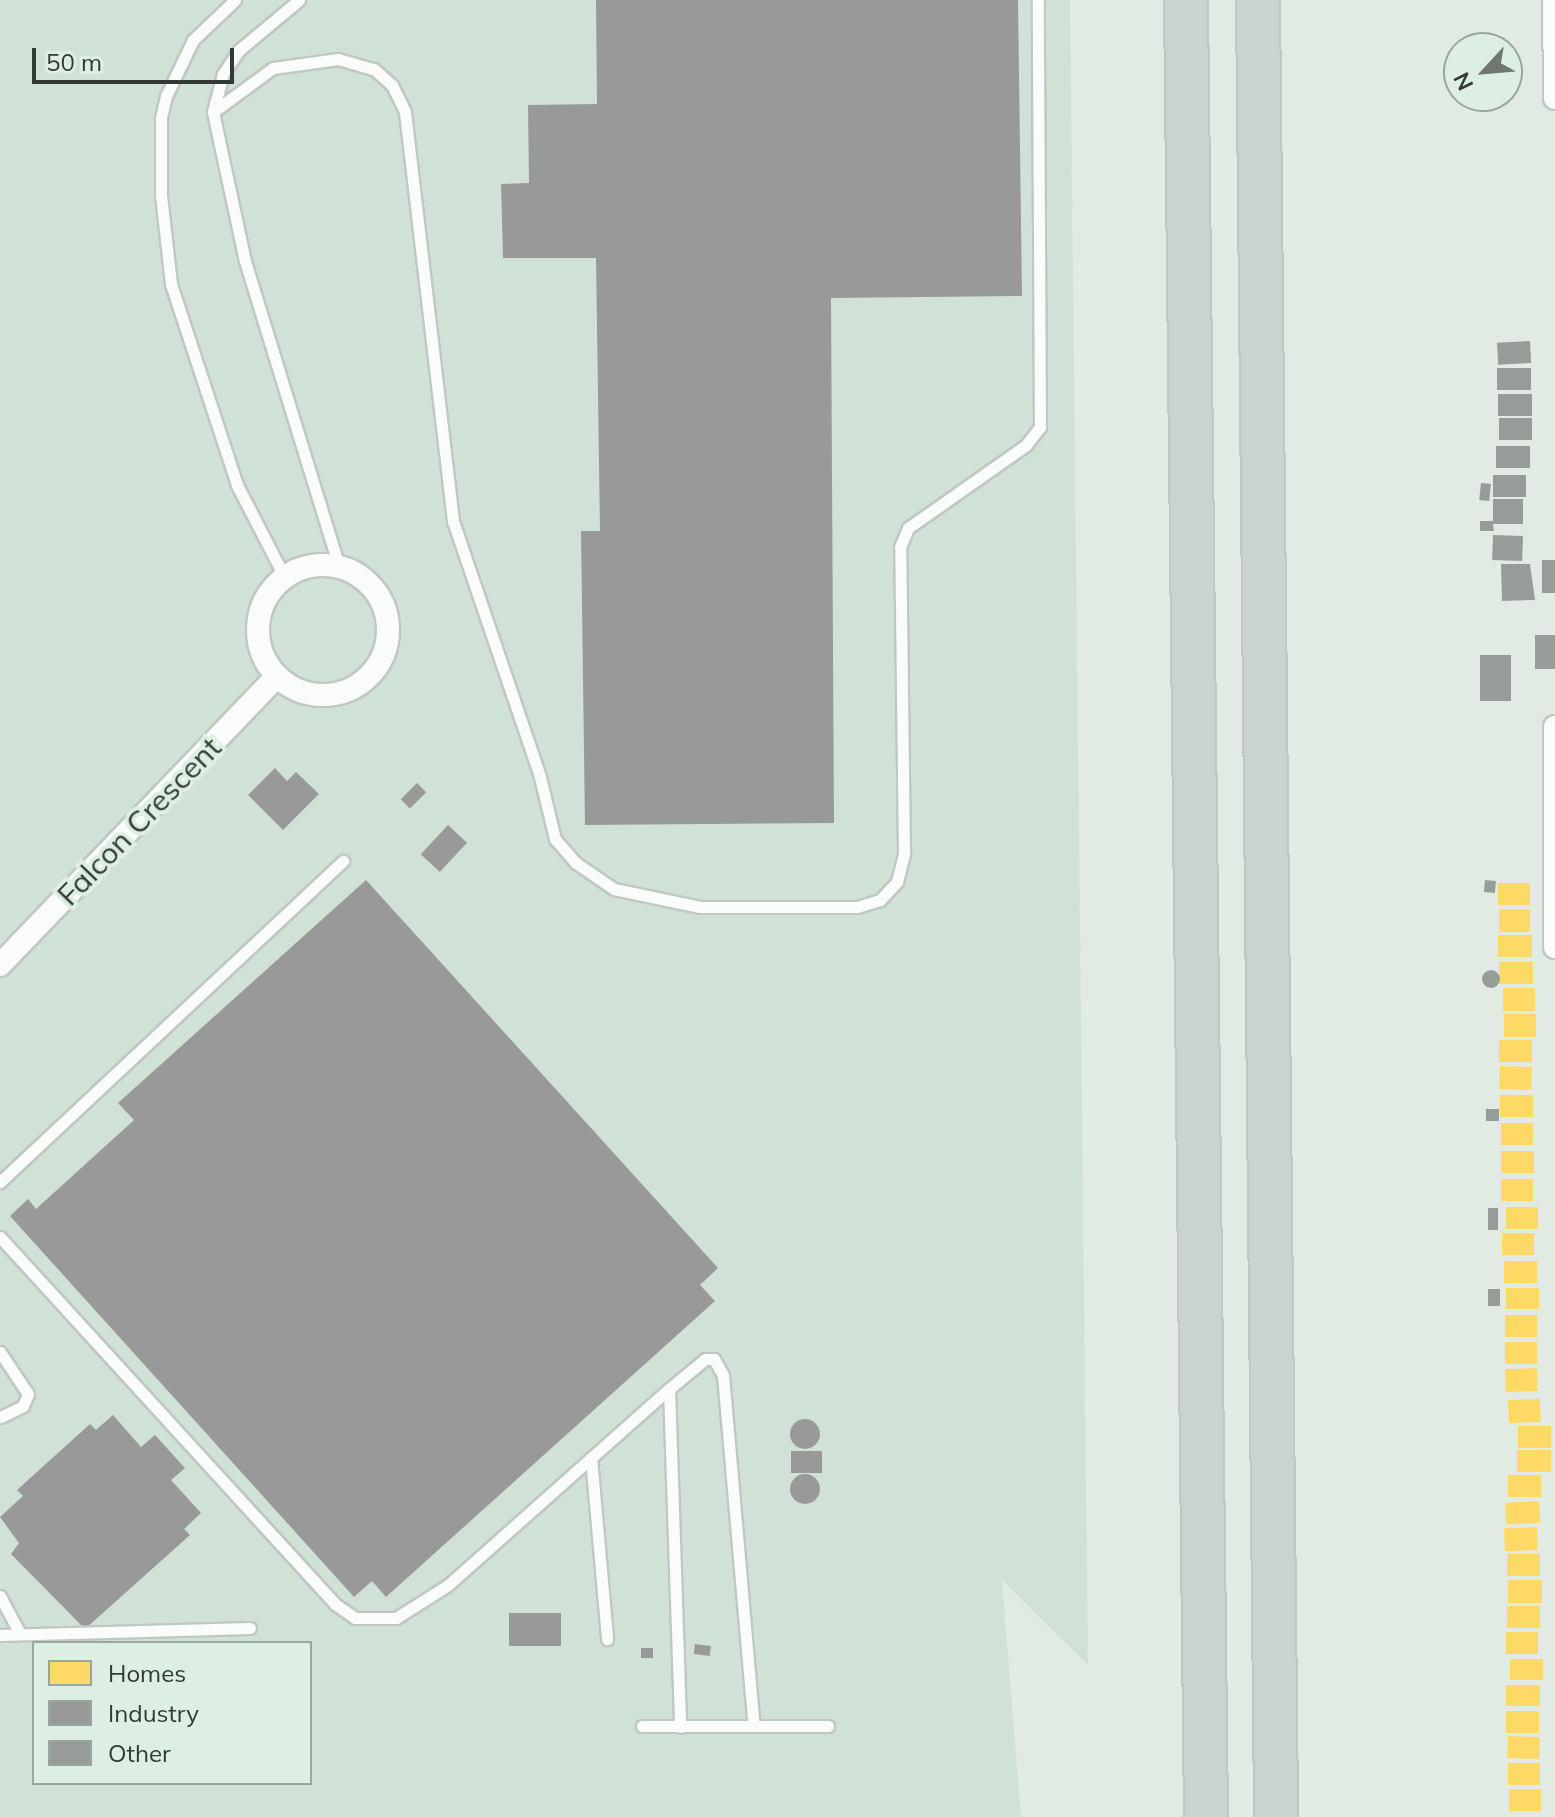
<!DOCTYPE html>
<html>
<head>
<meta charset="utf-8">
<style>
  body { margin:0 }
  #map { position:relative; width:1555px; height:1817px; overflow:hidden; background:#e1ebe4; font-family:Mulish,sans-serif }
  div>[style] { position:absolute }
  .built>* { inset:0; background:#d0e2d5 }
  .homes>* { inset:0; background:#ffd966; transform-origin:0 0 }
  .industry>* { inset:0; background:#999; transform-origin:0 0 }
  .round { border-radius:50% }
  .building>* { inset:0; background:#969d98; transform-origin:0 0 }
  .roads { filter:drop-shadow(2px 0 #c1c8c3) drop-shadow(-2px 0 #c1c8c3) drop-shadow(0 2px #c1c8c3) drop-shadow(0 -2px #c1c8c3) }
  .lane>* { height:11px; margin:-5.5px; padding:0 5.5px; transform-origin:5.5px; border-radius:5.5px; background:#fafcfb }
  .street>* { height:22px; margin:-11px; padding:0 11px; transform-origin:11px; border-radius:11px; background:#fafcfb }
  .street>.ring { margin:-11px; padding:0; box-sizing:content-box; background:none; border:22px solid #fafcfb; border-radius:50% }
  .highway>* { height:42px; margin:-21px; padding:0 21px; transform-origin:21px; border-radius:21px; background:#c9d4ce }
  span { translate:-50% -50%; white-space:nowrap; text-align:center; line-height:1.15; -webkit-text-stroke:8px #ddefe2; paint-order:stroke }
  .street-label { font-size:30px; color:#333935 }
  .legend { position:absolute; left:32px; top:1641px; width:280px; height:144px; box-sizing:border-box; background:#ddefe2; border:2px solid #99a69d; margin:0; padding:10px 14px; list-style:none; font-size:24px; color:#333935 }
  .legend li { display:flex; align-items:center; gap:16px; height:40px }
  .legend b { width:40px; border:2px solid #99a69d }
  .north { position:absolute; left:1443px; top:32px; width:80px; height:80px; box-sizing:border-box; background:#ddefe2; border:2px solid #99a69d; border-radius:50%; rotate:244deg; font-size:22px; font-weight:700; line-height:32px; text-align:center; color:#333935 }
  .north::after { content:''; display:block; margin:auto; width:28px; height:36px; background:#707772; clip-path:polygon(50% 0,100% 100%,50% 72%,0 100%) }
  .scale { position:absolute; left:32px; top:48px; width:202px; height:36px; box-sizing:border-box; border:4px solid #333935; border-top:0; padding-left:10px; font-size:24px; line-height:28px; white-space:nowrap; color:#333935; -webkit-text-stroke:6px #ddefe2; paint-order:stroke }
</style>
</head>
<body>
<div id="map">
  <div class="built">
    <div style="clip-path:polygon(evenodd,0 0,1070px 0,1088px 1665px,1002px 1580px,1021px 1817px,0 1817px,0 0,34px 1643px,310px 1643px,310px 1783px,34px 1783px,34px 1643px)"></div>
  </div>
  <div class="homes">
    <div style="left:1530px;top:883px;width:22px;height:32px;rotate:90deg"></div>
    <div style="left:1499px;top:909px;width:31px;height:23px"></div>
    <div style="left:1532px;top:935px;width:22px;height:34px;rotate:90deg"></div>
    <div style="left:1499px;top:962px;width:34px;height:22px"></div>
    <div style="left:1503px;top:988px;width:32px;height:23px"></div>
    <div style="left:1504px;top:1014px;width:32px;height:23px"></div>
    <div style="left:1532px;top:1040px;width:22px;height:33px;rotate:90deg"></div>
    <div style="left:1500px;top:1066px;width:32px;height:23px;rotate:2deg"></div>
    <div style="left:1500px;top:1095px;width:33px;height:22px"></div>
    <div style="left:1501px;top:1123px;width:32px;height:22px"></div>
    <div style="left:1501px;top:1151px;width:33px;height:22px"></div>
    <div style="left:1533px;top:1179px;width:22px;height:32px;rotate:90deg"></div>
    <div style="left:1506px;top:1207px;width:32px;height:22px"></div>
    <div style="left:1534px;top:1233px;width:22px;height:32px;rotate:90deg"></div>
    <div style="left:1504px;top:1261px;width:33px;height:22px"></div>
    <div style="left:1539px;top:1288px;width:21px;height:33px;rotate:90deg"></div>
    <div style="left:1505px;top:1315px;width:32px;height:22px"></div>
    <div style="left:1505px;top:1342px;width:32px;height:22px"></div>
    <div style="left:1537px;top:1368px;width:23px;height:32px;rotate:88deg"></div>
    <div style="left:1540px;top:1399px;width:23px;height:32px;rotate:88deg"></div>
    <div style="left:1551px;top:1426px;width:22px;height:33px;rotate:90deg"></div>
    <div style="left:1517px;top:1450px;width:34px;height:22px"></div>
    <div style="left:1508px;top:1475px;width:33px;height:22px"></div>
    <div style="left:1539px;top:1501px;width:22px;height:34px;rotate:87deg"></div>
    <div style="left:1537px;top:1527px;width:23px;height:33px;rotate:88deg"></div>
    <div style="left:1507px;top:1554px;width:33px;height:22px"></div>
    <div style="left:1542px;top:1580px;width:23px;height:34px;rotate:90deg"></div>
    <div style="left:1507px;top:1606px;width:33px;height:22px"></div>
    <div style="left:1506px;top:1632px;width:32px;height:22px"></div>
    <div style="left:1510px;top:1659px;width:33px;height:21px"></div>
    <div style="left:1506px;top:1685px;width:34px;height:21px"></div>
    <div style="left:1506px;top:1711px;width:33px;height:22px"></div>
    <div style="left:1508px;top:1736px;width:32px;height:22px;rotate:2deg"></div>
    <div style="left:1540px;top:1763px;width:22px;height:32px;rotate:90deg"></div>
    <div style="left:1509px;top:1789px;width:32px;height:22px"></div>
  </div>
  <div class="industry">
    <div style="clip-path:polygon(596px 0,1018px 0,1022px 296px,831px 298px,834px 823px,585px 825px,581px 531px,600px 531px,596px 258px,503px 258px,501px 184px,529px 183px,528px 105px,597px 104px)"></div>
    <div style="clip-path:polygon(275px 768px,287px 781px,296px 772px,319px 794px,283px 830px,248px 795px)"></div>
    <div style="left:417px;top:783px;width:13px;height:23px;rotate:45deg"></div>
    <div style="left:448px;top:825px;width:26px;height:40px;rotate:43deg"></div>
    <div style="clip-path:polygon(366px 880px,718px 1268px,700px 1285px,715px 1301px,386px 1597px,372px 1581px,354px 1597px,10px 1216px,28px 1199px,36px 1209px,134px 1120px,118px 1103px)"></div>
    <div style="clip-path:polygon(113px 1415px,141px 1447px,155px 1435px,185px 1468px,171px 1480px,201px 1513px,184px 1529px,190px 1535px,85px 1629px,11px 1554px,19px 1543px,0 1517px,23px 1496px,17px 1490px,90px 1424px,96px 1430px)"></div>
    <div class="round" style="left:790px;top:1419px;width:30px;height:30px"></div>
    <div style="left:791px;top:1451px;width:31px;height:22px"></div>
    <div class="round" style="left:790px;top:1474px;width:30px;height:30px"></div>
    <div style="left:509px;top:1613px;width:52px;height:33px"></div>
    <div style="left:695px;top:1644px;width:16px;height:10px;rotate:7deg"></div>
    <div style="left:641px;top:1648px;width:12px;height:10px"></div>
  </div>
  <div class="building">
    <div style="left:1530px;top:341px;width:22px;height:33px;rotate:87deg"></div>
    <div style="left:1497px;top:368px;width:34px;height:22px"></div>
    <div style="left:1498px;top:394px;width:34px;height:22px"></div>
    <div style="left:1532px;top:418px;width:22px;height:33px;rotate:90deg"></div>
    <div style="left:1496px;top:446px;width:34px;height:22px"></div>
    <div style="left:1493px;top:475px;width:33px;height:22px"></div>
    <div style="left:1481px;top:483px;width:10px;height:17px;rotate:6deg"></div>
    <div style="clip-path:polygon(1493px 499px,1523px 499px,1523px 524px,1493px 524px,1494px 531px,1480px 531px,1480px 521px,1493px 521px)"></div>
    <div style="left:1493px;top:535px;width:30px;height:25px;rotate:2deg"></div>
    <div style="left:1542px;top:560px;width:13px;height:33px"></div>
    <div style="clip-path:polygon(1501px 564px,1530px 564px,1535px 600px,1502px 601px)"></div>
    <div style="left:1535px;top:635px;width:20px;height:34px"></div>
    <div style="left:1480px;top:655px;width:31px;height:46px"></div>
    <div style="left:1485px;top:880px;width:11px;height:12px;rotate:5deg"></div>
    <div class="round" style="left:1482px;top:970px;width:18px;height:18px"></div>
    <div style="left:1486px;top:1109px;width:13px;height:12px"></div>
    <div style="left:1488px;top:1208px;width:10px;height:22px"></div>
    <div style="left:1488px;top:1289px;width:12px;height:17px"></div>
  </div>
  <div class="roads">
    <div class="lane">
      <div style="left:235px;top:0;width:58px;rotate:136.4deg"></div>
      <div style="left:193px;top:40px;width:62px;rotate:115.7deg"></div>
      <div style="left:166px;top:96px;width:23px;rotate:103deg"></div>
      <div style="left:161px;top:118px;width:77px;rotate:90deg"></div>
      <div style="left:161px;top:195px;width:90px;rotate:83.6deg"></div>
      <div style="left:171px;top:284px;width:212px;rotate:71.8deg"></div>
      <div style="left:237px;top:485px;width:105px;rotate:62.7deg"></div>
      <div style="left:299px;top:0;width:78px;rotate:140.2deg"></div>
      <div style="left:239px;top:50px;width:29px;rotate:124deg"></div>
      <div style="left:223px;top:74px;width:39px;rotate:105deg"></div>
      <div style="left:213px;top:112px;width:152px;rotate:77.9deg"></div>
      <div style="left:245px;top:261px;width:320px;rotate:72.9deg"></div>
      <div style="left:213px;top:112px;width:74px;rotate:-36.3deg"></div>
      <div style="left:273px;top:68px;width:66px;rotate:-7.9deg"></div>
      <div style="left:338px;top:59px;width:37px;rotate:16deg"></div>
      <div style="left:374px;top:69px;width:24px;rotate:42deg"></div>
      <div style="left:392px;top:85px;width:30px;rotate:64deg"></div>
      <div style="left:405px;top:112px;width:412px;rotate:83.3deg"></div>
      <div style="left:453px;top:521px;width:270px;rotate:71.2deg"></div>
      <div style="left:540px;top:777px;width:64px;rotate:76.4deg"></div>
      <div style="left:555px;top:839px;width:32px;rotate:49deg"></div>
      <div style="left:576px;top:863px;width:46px;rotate:34.4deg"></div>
      <div style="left:614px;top:889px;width:88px;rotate:11.8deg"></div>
      <div style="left:700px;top:907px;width:157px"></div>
      <div style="left:857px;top:907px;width:24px;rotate:-17deg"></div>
      <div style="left:880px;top:900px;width:25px;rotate:-47deg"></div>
      <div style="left:897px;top:882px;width:30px;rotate:-76deg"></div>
      <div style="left:904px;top:853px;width:306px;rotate:-90.7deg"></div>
      <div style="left:900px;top:547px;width:21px;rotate:-67deg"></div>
      <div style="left:908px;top:528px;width:144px;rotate:-35.1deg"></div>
      <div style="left:1026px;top:445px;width:23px;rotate:-52deg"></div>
      <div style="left:1040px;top:427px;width:427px;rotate:-90.3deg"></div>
      <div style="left:0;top:1182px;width:470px;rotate:-43.1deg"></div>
      <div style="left:0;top:1237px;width:497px;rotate:47.6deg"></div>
      <div style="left:335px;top:1604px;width:24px;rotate:35deg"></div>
      <div style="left:355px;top:1618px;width:41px"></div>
      <div style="left:396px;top:1618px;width:62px;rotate:-32.4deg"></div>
      <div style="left:448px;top:1585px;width:295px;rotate:-41.6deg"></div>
      <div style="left:669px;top:1389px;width:47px;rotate:-39.8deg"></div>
      <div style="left:705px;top:1359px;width:9px"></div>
      <div style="left:714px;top:1359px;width:18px;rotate:61deg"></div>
      <div style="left:723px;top:1375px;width:352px;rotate:85deg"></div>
      <div style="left:0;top:1352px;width:50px;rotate:56.3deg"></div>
      <div style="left:28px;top:1394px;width:13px;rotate:113deg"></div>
      <div style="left:23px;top:1406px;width:25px;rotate:154deg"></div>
      <div style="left:669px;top:1389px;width:338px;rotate:88.1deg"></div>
      <div style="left:591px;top:1458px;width:182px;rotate:84.9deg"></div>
      <div style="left:0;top:1596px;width:43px;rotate:62.2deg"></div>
      <div style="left:0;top:1635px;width:250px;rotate:-1.6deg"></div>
      <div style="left:642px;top:1726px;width:186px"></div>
    </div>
    <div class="street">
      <div style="left:1554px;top:0;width:98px;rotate:89.4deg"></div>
      <div class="ring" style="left:258px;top:565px;width:108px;height:108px"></div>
      <div style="left:1555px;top:727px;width:220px;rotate:90deg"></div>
      <div style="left:0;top:965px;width:400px;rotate:-46.2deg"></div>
    </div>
    <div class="highway">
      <div style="left:1186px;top:0;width:1817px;rotate:89.37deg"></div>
      <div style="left:1258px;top:0;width:1817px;rotate:89.43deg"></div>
    </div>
  </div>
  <div class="street-label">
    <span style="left:139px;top:821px;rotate:-46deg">Falcon Crescent</span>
  </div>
  <ul class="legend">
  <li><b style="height:22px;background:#ffd966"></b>Homes</li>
  <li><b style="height:22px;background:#999"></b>Industry</li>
  <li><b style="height:22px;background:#969d98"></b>Other</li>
  </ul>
  <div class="north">N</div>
  <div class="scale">50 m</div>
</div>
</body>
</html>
